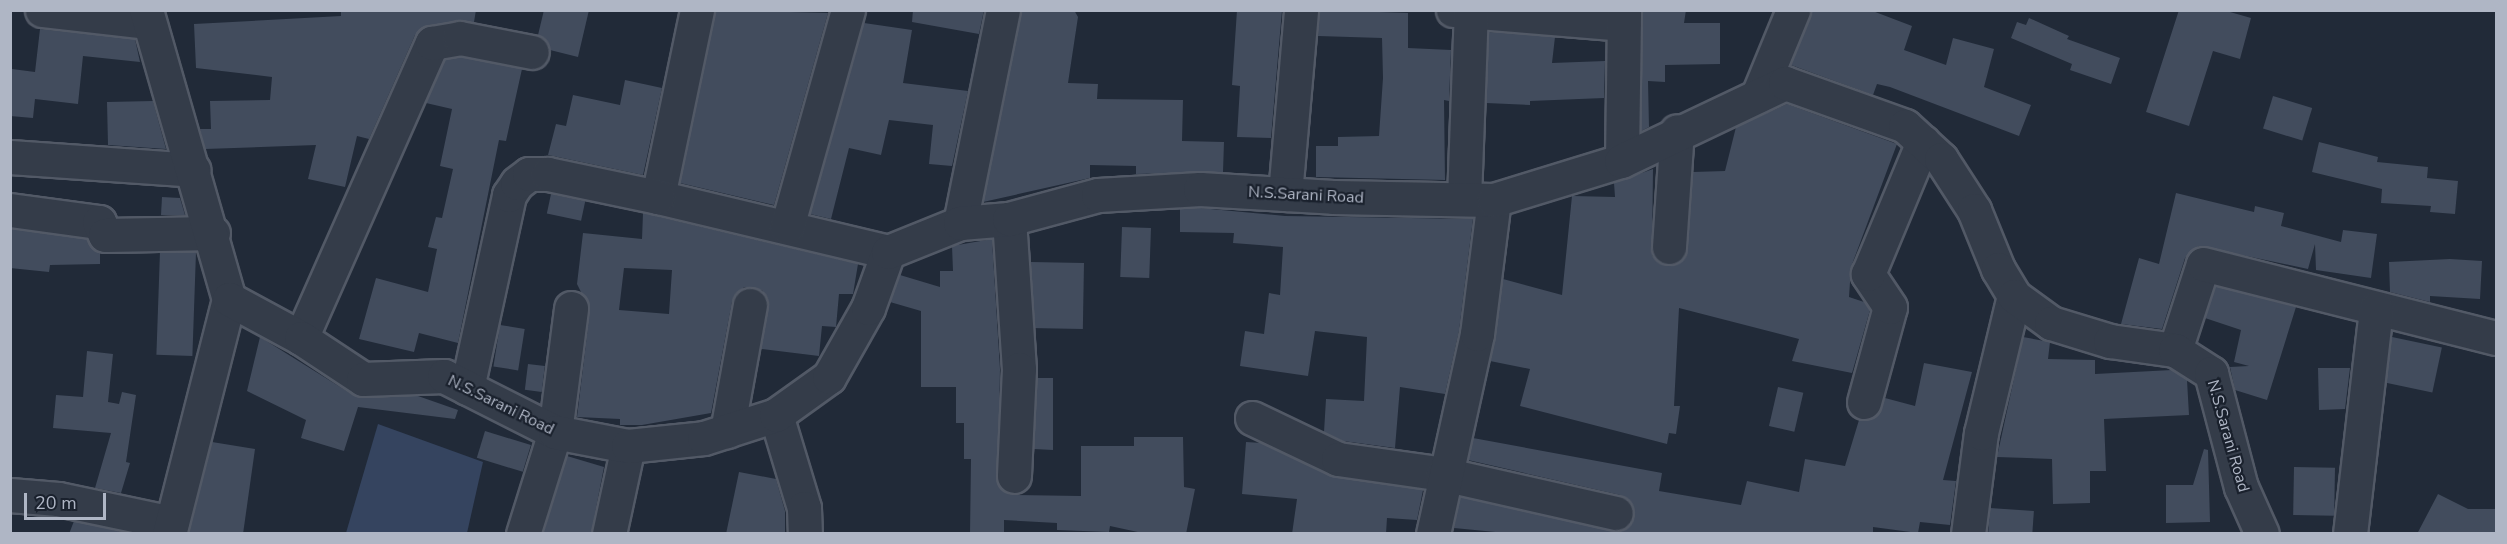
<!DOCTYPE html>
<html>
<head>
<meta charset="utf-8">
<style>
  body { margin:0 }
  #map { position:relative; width:2507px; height:544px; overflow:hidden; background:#212a38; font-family:"Nunito Sans",sans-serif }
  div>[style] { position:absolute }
  .water>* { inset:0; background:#35445f }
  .building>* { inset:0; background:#424c5d; transform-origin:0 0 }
  .roads { filter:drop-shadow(2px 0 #525966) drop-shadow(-2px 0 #525966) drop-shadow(0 2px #525966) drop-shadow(0 -2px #525966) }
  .minor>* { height:33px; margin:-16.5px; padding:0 16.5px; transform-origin:16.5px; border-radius:16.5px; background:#343c49 }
  .tertiary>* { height:33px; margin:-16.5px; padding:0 16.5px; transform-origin:16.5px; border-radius:16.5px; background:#343c49 }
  span { translate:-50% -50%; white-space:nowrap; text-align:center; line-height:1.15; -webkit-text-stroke:4.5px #1a212d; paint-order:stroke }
  .street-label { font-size:16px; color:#afb6c5 }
  .frame { position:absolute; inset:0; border:12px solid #afb6c5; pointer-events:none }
  .scale { position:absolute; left:24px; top:493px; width:82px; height:27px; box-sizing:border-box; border:3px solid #afb6c5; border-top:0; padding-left:8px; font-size:18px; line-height:21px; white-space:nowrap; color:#afb6c5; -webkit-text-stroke:4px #1a212d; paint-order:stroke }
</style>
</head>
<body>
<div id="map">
  <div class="water">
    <div style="clip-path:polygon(378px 424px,483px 462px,467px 533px,346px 533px)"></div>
  </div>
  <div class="building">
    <div style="clip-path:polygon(341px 10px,476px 10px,474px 22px,429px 25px,415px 35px,369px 139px,357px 136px,345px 187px,308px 179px,316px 145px,205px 149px,200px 129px,211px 129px,210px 101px,270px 100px,272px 77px,196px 68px,194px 24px,341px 16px)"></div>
    <div style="clip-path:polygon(544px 10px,589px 10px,578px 57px,550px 50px,538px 35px)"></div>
    <div style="clip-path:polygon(715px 10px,828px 13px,774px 205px,680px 183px)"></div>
    <div style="clip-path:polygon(913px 10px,984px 10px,979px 34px,912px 22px)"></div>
    <div style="clip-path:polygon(1021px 10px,1074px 10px,1078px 17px,1068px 83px,1098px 84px,1097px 99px,1183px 100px,1182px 141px,1224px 142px,1223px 172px,1136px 174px,1136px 166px,1090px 165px,1090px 178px,983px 202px)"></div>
    <div style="clip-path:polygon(1237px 10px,1282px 10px,1271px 138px,1237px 137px,1240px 86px,1232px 85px)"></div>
    <div style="clip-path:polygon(1320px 10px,1408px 13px,1408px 48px,1451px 50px,1449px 101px,1444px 100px,1445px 180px,1316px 177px,1316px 146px,1338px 146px,1338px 137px,1379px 136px,1383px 78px,1382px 38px,1318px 36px)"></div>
    <div style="clip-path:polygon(1643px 10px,1686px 10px,1684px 23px,1720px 23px,1720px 64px,1665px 65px,1665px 82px,1648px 81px,1649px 127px,1641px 131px)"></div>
    <div style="clip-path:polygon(1811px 10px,1870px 10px,1912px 26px,1904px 50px,1946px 65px,1953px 38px,1994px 49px,1984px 87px,2031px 105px,2019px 136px,1890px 87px,1877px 84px,1873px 95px,1791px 65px)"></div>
    <div style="clip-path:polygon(2179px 10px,2223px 10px,2251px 18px,2240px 59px,2213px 51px,2189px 126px,2146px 112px)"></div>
    <div style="clip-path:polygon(2029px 18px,2069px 36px,2067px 39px,2120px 58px,2111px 84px,2070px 70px,2072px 64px,2011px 38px,2017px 22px,2026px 25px)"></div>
    <div style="clip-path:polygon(864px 23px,912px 30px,903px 83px,968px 91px,952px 166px,929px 164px,933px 125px,889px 120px,881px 155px,849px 148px,831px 219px,810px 214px)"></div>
    <div style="clip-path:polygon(40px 29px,135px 39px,140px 62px,83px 56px,78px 104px,35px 99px,33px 118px,10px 116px,12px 69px,35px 72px)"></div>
    <div style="clip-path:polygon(1489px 32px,1555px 37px,1552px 63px,1605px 61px,1604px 98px,1530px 101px,1530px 105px,1486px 103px)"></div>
    <div style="clip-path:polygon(460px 57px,522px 69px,506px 141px,499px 140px,458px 343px,419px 333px,414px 352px,359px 339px,376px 278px,428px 292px,437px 249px,428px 247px,436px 217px,442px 218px,453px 169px,440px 166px,452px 109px,426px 103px,445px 60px)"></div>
    <div style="clip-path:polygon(625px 80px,662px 88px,643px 175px,548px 155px,556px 124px,566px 126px,573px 95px,620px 105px)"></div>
    <div style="left:2273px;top:96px;width:41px;height:34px;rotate:17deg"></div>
    <div style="clip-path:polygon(153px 101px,166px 149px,108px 145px,107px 102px)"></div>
    <div style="clip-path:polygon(1787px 104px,1897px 144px,1851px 267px,1849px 297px,1864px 302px,1870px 310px,1852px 373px,1792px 361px,1799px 339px,1679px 308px,1674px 406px,1680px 406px,1676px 434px,1669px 433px,1667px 444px,1520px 406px,1530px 369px,1490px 361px,1503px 279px,1562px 295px,1572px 196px,1615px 197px,1614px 183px,1653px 169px,1652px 255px,1659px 263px,1677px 264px,1688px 248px,1693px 172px,1725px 171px,1736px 127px)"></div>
    <div style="clip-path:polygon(2319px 142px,2378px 157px,2377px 162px,2428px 167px,2427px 178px,2458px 181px,2455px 214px,2430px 212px,2431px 206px,2381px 203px,2382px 189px,2312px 172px)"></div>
    <div style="clip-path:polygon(2176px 193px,2254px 212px,2255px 206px,2284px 213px,2281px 226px,2341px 242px,2343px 230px,2377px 234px,2371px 278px,2316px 270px,2315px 244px,2308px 269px,2199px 246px,2185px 258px,2162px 329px,2121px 324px,2139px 258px,2159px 264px)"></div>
    <div style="left:551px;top:194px;width:35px;height:20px;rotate:12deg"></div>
    <div style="clip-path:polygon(162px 197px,180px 198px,185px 215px,161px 215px)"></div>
    <div style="clip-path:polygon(1200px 208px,1285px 216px,1473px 219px,1459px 331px,1445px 394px,1400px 387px,1395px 448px,1343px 441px,1324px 432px,1326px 399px,1364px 401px,1367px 337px,1315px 331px,1308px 376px,1240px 366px,1245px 331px,1264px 334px,1269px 293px,1280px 295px,1283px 247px,1233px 243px,1234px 233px,1180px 232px,1180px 209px)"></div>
    <div style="clip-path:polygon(evenodd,643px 213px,858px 264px,853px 294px,839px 294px,836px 327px,822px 326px,819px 356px,761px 349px,768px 299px,762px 290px,744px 287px,732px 302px,711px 413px,642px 425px,620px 425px,620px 419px,577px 417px,590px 310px,577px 284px,583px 233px,642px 239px,643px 213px,624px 268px,672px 270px,669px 314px,619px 310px,624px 268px)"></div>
    <div style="left:1122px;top:227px;width:29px;height:50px;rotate:2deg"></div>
    <div style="clip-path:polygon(10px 229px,86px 239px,100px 252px,100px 264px,50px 265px,49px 272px,10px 268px)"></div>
    <div style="clip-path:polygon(992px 239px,1000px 369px,998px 485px,1013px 495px,1081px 496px,1081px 446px,1134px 446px,1134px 437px,1183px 437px,1184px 487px,1195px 489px,1186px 534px,1147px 534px,1110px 526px,1109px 532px,1057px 530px,1057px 523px,1004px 520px,1004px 534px,970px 534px,971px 459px,964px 459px,964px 423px,956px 423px,956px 387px,921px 387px,921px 311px,890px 302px,900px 275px,940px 287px,940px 271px,953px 271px,952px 246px)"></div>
    <div style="left:196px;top:252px;width:104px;height:36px;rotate:92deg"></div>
    <div style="clip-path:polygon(2450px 259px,2482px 261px,2480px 299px,2430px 296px,2430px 302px,2390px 292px,2389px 262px)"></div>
    <div style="left:1031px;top:262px;width:53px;height:66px;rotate:1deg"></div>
    <div style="clip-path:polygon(2215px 286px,2296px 307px,2267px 400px,2235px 390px,2230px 367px,2249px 366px,2234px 362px,2241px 330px,2205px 318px)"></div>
    <div style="left:500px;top:325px;width:25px;height:42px;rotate:9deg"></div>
    <div style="clip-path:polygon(260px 337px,353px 395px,418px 396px,458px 410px,455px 419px,358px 407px,344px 451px,301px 438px,306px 420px,247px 391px)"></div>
    <div style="clip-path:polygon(2023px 337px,2050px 342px,2048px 359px,2095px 360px,2095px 374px,2172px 370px,2187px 380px,2189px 415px,2104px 419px,2106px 471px,2090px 471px,2090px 503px,2053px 504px,2052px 459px,1997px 457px)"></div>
    <div style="left:2392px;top:337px;width:51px;height:46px;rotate:12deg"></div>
    <div style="clip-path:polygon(87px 351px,113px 354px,108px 402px,119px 404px,122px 392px,136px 395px,126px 462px,130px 463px,121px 493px,95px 488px,111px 433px,53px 428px,56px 395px,83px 397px)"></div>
    <div style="clip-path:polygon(1924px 363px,1972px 372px,1943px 480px,1956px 481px,1950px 525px,1920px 522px,1918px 533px,1873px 527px,1873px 534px,1516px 534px,1454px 528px,1460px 497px,1612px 531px,1629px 526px,1634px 517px,1629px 500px,1620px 495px,1468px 460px,1473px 438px,1662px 473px,1659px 491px,1741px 505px,1747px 481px,1799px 492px,1805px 459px,1845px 466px,1859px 420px,1877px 416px,1885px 398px,1915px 406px)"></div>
    <div style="left:528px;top:364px;width:17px;height:26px;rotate:7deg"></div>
    <div style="clip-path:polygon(2318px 368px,2350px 368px,2345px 409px,2319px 410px)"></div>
    <div style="clip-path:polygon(1037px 378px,1053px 378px,1053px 450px,1034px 449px)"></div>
    <div style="left:1778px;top:387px;width:26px;height:40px;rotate:13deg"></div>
    <div style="left:485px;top:431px;width:48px;height:28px;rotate:17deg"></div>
    <div style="clip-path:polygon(212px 442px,255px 449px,243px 534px,188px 534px)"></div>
    <div style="clip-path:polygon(1246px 442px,1262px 443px,1335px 477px,1423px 490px,1417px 520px,1387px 518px,1386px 534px,1292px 534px,1297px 499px,1242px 494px)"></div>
    <div style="clip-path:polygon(2204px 449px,2208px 450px,2210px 522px,2166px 523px,2166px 485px,2193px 485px)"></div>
    <div style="clip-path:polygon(567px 456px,604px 467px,591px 534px,543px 534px)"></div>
    <div style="left:2294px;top:467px;width:41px;height:48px;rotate:1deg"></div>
    <div style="clip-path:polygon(739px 472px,776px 479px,785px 511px,785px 534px,726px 534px)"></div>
    <div style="clip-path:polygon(2438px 494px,2468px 509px,2496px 509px,2496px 534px,2417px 534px)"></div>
    <div style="left:1990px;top:508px;width:44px;height:24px;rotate:4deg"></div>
    <div style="clip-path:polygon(74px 521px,131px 534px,69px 534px)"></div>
  </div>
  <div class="roads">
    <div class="minor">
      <div style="left:42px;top:10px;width:106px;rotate:6.5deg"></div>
      <div style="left:697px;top:10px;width:191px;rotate:101.8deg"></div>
      <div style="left:658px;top:197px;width:236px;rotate:13.4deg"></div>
      <div style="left:1453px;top:10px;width:171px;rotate:4.7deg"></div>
      <div style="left:1758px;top:95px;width:92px;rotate:-67.6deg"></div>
      <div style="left:10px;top:157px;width:184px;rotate:4deg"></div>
      <div style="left:1622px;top:159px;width:149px;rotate:-89.2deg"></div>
      <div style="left:1285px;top:194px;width:185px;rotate:-85deg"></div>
      <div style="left:1464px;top:199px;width:189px;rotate:-87.9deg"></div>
      <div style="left:10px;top:210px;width:90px;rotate:7.7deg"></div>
      <div style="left:99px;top:222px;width:14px;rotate:65deg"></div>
      <div style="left:105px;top:235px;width:108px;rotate:-1.1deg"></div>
      <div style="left:1009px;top:219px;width:150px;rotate:86.2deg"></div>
      <div style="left:1019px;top:369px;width:107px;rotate:92.7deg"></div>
      <div style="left:960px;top:223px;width:217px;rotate:-78.6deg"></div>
      <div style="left:787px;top:227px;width:225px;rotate:-74.3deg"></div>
      <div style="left:1669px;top:247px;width:116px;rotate:-86.1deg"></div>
      <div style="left:301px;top:338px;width:323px;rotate:-66.1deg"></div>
      <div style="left:432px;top:43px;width:28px;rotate:-10deg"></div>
      <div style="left:460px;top:38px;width:73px;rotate:11deg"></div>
      <div style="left:2175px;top:350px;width:90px;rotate:-72deg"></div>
      <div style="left:2203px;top:264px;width:302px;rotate:14.2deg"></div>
      <div style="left:467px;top:388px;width:198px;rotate:-77.7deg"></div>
      <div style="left:509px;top:195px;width:14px;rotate:-56deg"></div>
      <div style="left:517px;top:183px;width:15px;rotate:-37deg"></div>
      <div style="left:529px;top:174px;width:19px"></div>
      <div style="left:548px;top:174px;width:112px;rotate:11.8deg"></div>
      <div style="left:1864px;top:402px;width:98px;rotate:-74.7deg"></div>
      <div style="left:1890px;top:307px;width:40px;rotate:-124deg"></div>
      <div style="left:1868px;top:274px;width:143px;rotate:-67.4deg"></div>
      <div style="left:776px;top:415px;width:97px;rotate:73.2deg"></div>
      <div style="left:804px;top:508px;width:26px;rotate:88deg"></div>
      <div style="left:1252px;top:418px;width:95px;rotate:25.5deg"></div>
      <div style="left:1338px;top:459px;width:106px;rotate:8.1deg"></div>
      <div style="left:1443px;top:474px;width:177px;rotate:12.7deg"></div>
      <div style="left:727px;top:431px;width:128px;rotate:-79.7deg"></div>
      <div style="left:10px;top:495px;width:48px;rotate:4.8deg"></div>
      <div style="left:58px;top:499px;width:116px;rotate:11.9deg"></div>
      <div style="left:523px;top:534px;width:107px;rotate:-72.6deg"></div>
      <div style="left:555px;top:432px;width:125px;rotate:-82.6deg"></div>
      <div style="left:609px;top:534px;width:90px;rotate:-77.8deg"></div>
      <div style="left:1433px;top:534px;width:205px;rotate:-77.6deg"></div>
      <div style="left:1477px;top:334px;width:135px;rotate:-82.8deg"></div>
      <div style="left:1968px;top:534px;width:102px;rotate:-82.7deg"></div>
      <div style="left:1981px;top:433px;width:141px;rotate:-76.5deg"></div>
      <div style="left:2350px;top:534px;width:227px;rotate:-83.4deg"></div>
    </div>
    <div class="tertiary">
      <div style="left:146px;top:10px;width:301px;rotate:74deg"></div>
      <div style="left:229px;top:299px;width:243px;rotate:104.3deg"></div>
      <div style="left:229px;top:299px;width:82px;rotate:28.4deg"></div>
      <div style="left:301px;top:338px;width:74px;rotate:33.5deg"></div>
      <div style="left:363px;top:379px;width:81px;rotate:-2.1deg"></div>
      <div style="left:444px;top:376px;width:124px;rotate:26.8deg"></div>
      <div style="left:555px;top:432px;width:74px;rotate:10.9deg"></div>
      <div style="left:628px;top:446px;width:76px;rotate:-6deg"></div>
      <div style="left:704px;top:438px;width:76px;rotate:-17.7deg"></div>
      <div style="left:776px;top:415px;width:65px;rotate:-35.6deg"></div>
      <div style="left:829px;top:377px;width:79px;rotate:-60.5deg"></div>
      <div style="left:868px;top:308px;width:59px;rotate:-70.3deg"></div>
      <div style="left:888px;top:252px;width:78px;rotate:-21.9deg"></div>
      <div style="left:960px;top:223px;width:49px;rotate:-4.7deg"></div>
      <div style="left:1009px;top:219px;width:92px;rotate:-15.1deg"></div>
      <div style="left:1098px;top:195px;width:102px;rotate:-3.4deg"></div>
      <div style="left:1200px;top:189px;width:133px;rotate:3.4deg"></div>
      <div style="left:1333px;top:197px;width:161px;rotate:1.1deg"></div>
      <div style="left:1494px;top:200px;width:133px;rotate:-17.1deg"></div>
      <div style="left:1621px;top:161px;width:182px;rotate:-25.4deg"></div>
      <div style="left:1785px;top:83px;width:127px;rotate:19.7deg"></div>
      <div style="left:1905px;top:126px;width:49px;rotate:42.5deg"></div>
      <div style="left:1941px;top:159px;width:61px;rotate:57.1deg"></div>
      <div style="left:1974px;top:210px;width:64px;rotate:67.9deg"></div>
      <div style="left:1998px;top:269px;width:31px;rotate:59deg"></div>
      <div style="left:2014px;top:296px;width:46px;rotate:36.1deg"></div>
      <div style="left:2051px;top:323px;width:62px;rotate:17deg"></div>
      <div style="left:2110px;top:341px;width:66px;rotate:7.9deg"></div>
      <div style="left:2175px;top:350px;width:43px;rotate:32.6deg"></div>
      <div style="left:2211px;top:373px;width:118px;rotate:75.3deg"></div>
      <div style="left:2241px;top:487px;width:51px;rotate:65.9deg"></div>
    </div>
  </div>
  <div class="street-label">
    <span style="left:1306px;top:195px;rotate:3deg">N.S.Sarani Road</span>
    <span style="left:501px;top:405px;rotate:26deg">N.S.Sarani Road</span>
    <span style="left:2228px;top:436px;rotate:74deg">N.S.Sarani Road</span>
  </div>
  <div class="frame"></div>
  <div class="scale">20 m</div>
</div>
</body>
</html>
